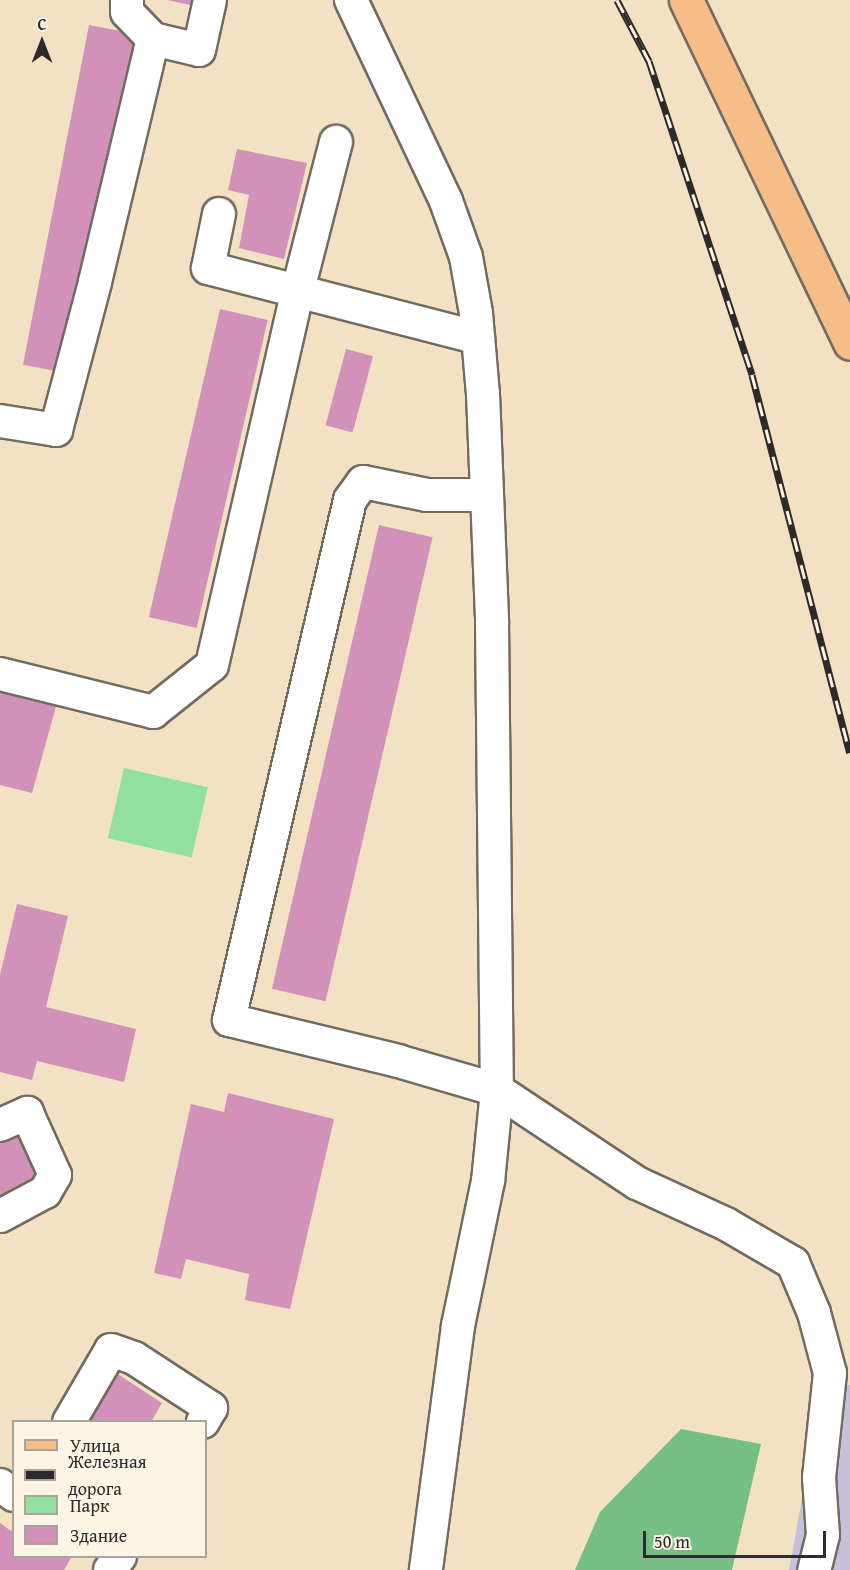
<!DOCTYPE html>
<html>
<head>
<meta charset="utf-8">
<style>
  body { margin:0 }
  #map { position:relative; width:850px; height:1570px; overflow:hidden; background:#f3e1c3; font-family:"Gentium Book Plus",serif }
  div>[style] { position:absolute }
  .industrial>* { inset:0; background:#c6c0da }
  .green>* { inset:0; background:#92e09e; transform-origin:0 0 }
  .forest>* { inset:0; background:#75be85 }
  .building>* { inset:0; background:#d291b8; transform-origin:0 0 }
  .roads { filter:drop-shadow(2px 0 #716b60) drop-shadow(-2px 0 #716b60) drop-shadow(0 2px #716b60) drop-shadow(0 -2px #716b60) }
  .minor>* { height:32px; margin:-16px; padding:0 16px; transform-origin:16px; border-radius:16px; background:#fff }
  .major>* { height:33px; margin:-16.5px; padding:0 16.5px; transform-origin:16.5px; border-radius:16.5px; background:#f7bd88 }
  .rail>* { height:7px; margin-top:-3.5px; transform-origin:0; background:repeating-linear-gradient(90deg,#fcf5e5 0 14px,#2b2b2b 0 28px); box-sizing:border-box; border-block:2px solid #2b2b2b }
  span { translate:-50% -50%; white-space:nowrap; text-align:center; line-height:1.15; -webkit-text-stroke:4.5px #fcf5e5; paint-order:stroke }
  .legend { position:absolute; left:12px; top:1420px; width:195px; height:138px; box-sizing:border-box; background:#fcf5e5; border:2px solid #a8a49b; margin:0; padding:8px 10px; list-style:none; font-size:18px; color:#2b2b2b }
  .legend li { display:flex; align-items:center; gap:12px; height:30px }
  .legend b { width:30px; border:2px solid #a8a49b }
  .north { position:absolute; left:12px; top:12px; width:60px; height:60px; -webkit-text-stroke:4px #fcf5e5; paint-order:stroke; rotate:0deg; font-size:16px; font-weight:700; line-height:24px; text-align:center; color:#2b2b2b }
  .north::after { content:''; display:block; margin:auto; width:21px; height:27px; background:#2b2b2b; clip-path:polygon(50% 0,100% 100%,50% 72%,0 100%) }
  .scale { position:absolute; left:643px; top:1531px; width:183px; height:27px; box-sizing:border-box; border:3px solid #2b2b2b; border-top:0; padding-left:8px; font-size:18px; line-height:21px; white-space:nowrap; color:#2b2b2b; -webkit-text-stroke:4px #fcf5e5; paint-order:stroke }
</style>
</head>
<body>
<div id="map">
  <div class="industrial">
    <div style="clip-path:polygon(824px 1380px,850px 1385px,850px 1570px,789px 1570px)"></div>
  </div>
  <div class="green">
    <div style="left:124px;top:768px;width:86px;height:72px;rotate:13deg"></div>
  </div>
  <div class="forest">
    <div style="clip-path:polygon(681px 1429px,761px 1444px,732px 1570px,575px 1570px,600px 1512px)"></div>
  </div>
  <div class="building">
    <div style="clip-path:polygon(167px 0,196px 0,195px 6px)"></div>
    <div style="left:89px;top:25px;width:53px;height:346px;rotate:11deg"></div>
    <div style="clip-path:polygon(237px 149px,307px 163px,284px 259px,239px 248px,249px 195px,228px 190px)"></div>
    <div style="left:220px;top:309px;width:49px;height:316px;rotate:13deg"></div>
    <div style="left:346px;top:349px;width:28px;height:79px;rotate:15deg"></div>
    <div style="left:379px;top:525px;width:55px;height:476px;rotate:13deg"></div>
    <div style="clip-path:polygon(0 689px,57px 703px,32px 793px,0 785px)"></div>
    <div style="clip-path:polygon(17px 904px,68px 916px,46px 1007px,136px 1029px,124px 1082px,37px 1061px,32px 1080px,0 1072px,0 975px)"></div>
    <div style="clip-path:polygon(228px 1093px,334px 1119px,290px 1309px,245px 1300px,249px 1274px,186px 1259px,181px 1279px,154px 1273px,191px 1104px,224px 1112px)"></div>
    <div style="clip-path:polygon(23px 1130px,43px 1180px,0 1197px,0 1140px)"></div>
    <div style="clip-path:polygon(107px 1367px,162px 1403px,151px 1422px,75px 1422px)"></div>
    <div style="clip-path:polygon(0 1523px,11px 1531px,14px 1527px,14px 1556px,72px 1556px,64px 1570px,0 1570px)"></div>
  </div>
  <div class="roads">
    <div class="minor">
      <div style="left:351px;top:0;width:222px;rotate:64.7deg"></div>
      <div style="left:446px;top:201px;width:59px;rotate:70.3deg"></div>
      <div style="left:466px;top:257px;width:57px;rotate:79.9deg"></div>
      <div style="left:476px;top:313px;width:81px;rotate:85.1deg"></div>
      <div style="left:483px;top:394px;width:229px;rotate:87.7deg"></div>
      <div style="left:492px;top:623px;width:467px;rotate:89.4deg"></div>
      <div style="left:497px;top:1090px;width:91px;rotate:95.6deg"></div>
      <div style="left:488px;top:1181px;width:148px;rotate:101.7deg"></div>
      <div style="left:458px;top:1326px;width:246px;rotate:97.5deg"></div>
      <div style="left:153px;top:39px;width:47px;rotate:13.4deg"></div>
      <div style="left:199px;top:50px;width:51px;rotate:-77.6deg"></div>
      <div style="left:219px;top:214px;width:55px;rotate:101.5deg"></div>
      <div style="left:208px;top:268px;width:279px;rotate:14.5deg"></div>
      <div style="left:0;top:421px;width:57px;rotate:9.1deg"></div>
      <div style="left:56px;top:430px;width:153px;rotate:-75.2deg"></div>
      <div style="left:95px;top:282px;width:250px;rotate:-76.6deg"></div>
      <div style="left:153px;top:39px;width:37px;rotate:-134deg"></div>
      <div style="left:127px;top:12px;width:12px;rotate:-90deg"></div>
      <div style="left:487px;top:495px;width:60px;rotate:180deg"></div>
      <div style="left:427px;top:495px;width:65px;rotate:-168.5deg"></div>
      <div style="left:363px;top:482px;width:22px;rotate:126deg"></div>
      <div style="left:350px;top:500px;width:534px;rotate:103.1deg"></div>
      <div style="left:229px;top:1020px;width:174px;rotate:13.6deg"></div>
      <div style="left:398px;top:1061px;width:103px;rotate:16.3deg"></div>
      <div style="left:497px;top:1090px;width:168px;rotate:33.6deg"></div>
      <div style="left:637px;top:1183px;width:98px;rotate:24.7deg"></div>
      <div style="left:726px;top:1224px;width:78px;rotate:30.2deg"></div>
      <div style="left:793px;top:1263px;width:54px;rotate:67.2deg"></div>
      <div style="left:814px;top:1313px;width:62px;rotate:75.1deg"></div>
      <div style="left:830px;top:1373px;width:105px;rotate:96deg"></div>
      <div style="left:819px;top:1477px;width:58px;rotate:86.1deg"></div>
      <div style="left:823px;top:1535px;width:36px;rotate:104deg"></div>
      <div style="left:0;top:674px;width:158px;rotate:13.9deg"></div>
      <div style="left:153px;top:712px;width:75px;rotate:-38.5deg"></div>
      <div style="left:212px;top:665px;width:385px;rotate:-77.1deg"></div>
      <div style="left:298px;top:290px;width:153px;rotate:-75.6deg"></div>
      <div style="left:0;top:1125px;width:30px;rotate:-24deg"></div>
      <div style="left:27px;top:1113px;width:68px;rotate:65.7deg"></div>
      <div style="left:55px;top:1175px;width:20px;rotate:120deg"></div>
      <div style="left:45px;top:1192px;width:51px;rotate:151.9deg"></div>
      <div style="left:69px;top:1422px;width:83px;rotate:-59.7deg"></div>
      <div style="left:111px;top:1350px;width:24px;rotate:19deg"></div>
      <div style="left:134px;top:1358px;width:92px;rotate:33deg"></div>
      <div style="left:211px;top:1408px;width:16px;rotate:120deg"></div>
      <div style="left:0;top:1485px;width:17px;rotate:36deg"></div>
      <div style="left:110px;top:1570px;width:17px;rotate:-54deg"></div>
    </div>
    <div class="major">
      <div style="left:686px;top:0;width:380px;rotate:64.4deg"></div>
    </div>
  </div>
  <div class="rail">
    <div style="left:617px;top:0;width:69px;rotate:62.3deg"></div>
    <div style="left:649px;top:61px;width:330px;rotate:71.8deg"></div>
    <div style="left:752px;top:375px;width:390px;rotate:75.5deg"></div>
  </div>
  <ul class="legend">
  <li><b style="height:8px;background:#f7bd88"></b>Улица</li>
  <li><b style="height:8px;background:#2b2b2b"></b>Железная дорога</li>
  <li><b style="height:16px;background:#92e09e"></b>Парк</li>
  <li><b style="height:16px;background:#d291b8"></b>Здание</li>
  </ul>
  <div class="north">С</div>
  <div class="scale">50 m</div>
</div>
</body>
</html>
